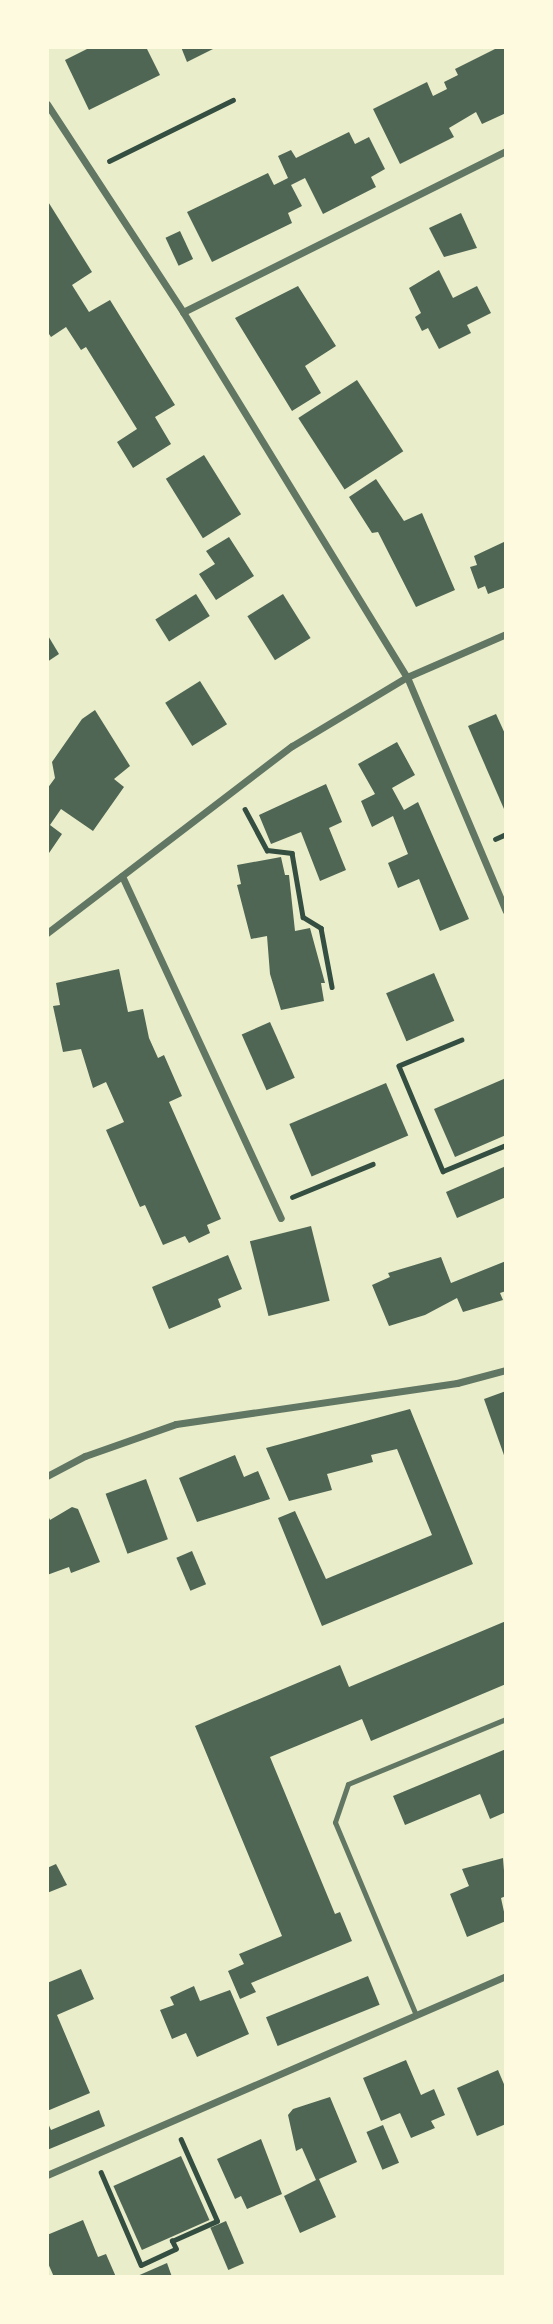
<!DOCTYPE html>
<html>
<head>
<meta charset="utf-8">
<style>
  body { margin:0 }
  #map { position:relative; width:553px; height:2324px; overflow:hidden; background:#e9edc9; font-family:"Noto Sans",sans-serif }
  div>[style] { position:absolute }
  .building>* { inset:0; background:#4f6655; transform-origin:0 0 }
  .path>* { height:4.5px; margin:-2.25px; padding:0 2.25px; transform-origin:2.25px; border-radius:2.25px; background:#344e41 }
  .service>* { height:5px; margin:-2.5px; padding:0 2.5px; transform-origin:2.5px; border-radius:2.5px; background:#617663 }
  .minor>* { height:7px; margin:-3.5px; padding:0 3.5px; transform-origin:3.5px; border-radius:3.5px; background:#617663 }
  span { translate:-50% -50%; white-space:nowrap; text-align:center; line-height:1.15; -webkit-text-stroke:7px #fefae0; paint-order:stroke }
  .frame { position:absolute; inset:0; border:49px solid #fefae0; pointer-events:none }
</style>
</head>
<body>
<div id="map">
  <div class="building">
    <div style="clip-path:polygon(91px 47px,146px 47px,160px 75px,89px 110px,65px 60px)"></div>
    <div style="clip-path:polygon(181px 47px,217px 47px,187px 62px)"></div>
    <div style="clip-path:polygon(499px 47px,506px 47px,506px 113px,482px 124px,476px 112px,449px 128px,454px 137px,400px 164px,373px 109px,427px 82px,433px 96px,447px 89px,444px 82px,458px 75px,455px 69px)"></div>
    <div style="clip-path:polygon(349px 132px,355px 144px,369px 137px,385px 169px,371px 177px,376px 187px,323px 214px,305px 178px,291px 185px,302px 206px,288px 213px,292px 223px,212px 262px,187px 212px,268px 173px,274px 185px,288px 178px,278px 156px,291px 150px,296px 158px)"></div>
    <div style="clip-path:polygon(47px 200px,92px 272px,72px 285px,89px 312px,110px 300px,175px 405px,155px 417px,171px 444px,133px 468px,117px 442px,137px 429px,86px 347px,81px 350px,66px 327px,51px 337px,47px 331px)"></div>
    <div style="clip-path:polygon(461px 213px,477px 248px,444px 257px,429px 228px)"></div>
    <div style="left:180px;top:231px;width:31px;height:16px;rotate:65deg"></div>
    <div style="clip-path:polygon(439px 270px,453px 298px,477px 286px,491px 313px,467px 325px,471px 333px,439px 349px,428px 328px,422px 331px,415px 317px,421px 313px,409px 288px)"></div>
    <div style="clip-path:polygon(298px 286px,336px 346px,305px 366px,321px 393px,292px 411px,235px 318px)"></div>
    <div style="left:357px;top:380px;width:85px;height:70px;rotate:57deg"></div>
    <div style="left:204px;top:455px;width:70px;height:45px;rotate:58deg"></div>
    <div style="clip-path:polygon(376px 479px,404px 521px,422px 513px,455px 590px,416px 607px,378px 532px,372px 533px,349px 497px)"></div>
    <div style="clip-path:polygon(229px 537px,254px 576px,216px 600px,199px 574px,215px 564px,206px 551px)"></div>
    <div style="clip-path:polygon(506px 541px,506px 587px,488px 594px,485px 586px,478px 589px,470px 567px,477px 565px,474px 556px)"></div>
    <div style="left:196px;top:594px;width:26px;height:48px;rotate:58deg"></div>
    <div style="left:283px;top:594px;width:52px;height:42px;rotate:58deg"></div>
    <div style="clip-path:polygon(47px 634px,59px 654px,47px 662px)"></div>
    <div style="left:200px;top:681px;width:51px;height:41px;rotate:58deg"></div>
    <div style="clip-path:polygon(95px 710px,130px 766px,114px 779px,124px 787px,93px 831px,61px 809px,50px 825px,62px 834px,47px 856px,47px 789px,55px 778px,52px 762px,82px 719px)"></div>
    <div style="clip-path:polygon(496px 714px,506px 736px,504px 809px,468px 726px)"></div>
    <div style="clip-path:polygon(397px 742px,415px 775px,392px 788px,404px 810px,418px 802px,469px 919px,440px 931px,419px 879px,398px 888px,388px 863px,408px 854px,393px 816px,372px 827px,361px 801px,375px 794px,358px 764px)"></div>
    <div style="clip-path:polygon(326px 784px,342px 822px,329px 828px,346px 870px,320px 881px,301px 832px,271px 844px,259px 815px)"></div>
    <div style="clip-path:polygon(281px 857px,285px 875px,289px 875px,295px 931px,310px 928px,325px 983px,321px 983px,324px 1001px,281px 1010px,270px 974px,267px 936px,251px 939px,237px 885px,241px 884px,237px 865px)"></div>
    <div style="clip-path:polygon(119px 969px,128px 1012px,143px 1009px,149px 1038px,158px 1058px,164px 1055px,182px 1096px,169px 1102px,221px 1219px,207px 1225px,210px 1233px,189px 1243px,185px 1236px,163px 1245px,145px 1205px,140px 1207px,106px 1130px,124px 1122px,106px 1082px,93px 1088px,81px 1049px,63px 1052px,53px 1006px,60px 1005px,56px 983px)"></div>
    <div style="left:434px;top:973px;width:52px;height:52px;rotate:67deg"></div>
    <div style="left:270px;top:1022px;width:61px;height:31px;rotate:66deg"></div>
    <div style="clip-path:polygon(506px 1078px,506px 1135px,455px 1157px,434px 1109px)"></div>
    <div style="left:386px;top:1083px;width:57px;height:105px;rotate:67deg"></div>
    <div style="clip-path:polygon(506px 1166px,506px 1197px,457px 1218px,446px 1192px)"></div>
    <div style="left:311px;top:1226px;width:77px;height:63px;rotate:76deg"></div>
    <div style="clip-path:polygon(228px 1255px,242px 1289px,218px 1299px,221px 1307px,169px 1329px,152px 1287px)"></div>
    <div style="clip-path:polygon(441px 1257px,451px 1283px,506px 1261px,506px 1291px,500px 1293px,503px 1300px,463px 1312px,457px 1298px,425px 1315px,389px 1326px,372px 1285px,390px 1277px,388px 1273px)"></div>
    <div style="clip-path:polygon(506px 1391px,506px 1457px,505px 1458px,484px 1399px)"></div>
    <div style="clip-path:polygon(410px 1409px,473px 1564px,322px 1626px,278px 1518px,295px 1511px,326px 1579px,432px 1535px,397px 1449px,371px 1455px,373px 1462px,327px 1474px,332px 1490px,289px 1501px,266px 1448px)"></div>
    <div style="clip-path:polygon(235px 1455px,244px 1477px,258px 1471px,270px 1499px,197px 1522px,179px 1478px)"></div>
    <div style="left:146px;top:1479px;width:64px;height:43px;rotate:70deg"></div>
    <div style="clip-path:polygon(72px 1507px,78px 1509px,100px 1562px,71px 1573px,69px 1567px,47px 1575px,47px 1513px,50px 1520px)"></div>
    <div style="left:192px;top:1551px;width:36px;height:17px;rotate:67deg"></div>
    <div style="clip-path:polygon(506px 1621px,506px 1684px,371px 1741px,362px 1719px,270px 1757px,335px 1914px,340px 1912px,352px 1941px,251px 1983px,256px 1992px,240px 1999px,228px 1971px,244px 1964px,239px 1954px,282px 1936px,195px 1726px,340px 1665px,349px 1687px)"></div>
    <div style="clip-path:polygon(506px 1749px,506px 1812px,490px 1819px,480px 1794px,405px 1825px,393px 1796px)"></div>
    <div style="clip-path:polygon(503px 1858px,506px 1896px,501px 1898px,506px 1921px,467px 1937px,450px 1894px,469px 1886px,462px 1869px)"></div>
    <div style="clip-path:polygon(56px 1864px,67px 1885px,47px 1893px,47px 1868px)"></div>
    <div style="clip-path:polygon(81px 1969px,94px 1999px,57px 2015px,90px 2093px,47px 2111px,47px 1983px)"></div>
    <div style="left:368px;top:1976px;width:31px;height:110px;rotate:68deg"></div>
    <div style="clip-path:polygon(194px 1986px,200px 2001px,230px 1990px,249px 2034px,197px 2057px,186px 2033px,172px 2039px,160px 2010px,174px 2005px,170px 1997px)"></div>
    <div style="clip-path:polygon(406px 2060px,421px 2095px,434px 2089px,445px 2115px,431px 2121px,435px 2128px,411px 2138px,400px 2113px,381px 2121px,363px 2078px)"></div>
    <div style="clip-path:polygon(498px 2070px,506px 2089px,506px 2124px,477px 2136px,457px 2088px)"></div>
    <div style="clip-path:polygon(330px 2097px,357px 2162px,319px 2179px,336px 2217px,300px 2233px,284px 2196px,316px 2180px,302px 2148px,296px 2151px,288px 2115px,293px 2109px)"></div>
    <div style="clip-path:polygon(99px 2110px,105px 2126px,47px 2150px,47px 2121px,51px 2130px)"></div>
    <div style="left:383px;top:2125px;width:41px;height:18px;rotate:67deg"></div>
    <div style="clip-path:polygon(261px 2139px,282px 2194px,247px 2209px,241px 2196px,235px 2199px,217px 2159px)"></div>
    <div style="left:181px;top:2156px;width:70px;height:74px;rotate:66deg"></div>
    <div style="clip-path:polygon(83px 2220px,98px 2257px,106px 2254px,116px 2277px,54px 2277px,47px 2261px,47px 2235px)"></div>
    <div style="left:226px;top:2221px;width:46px;height:17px;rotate:67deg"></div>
    <div style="clip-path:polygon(167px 2263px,172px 2277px,135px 2277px)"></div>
  </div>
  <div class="path">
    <div style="left:109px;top:161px;width:138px;rotate:-26.2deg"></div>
    <div style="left:245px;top:809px;width:47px;rotate:61.8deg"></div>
    <div style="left:267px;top:850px;width:25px;rotate:7deg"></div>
    <div style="left:292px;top:853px;width:65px;rotate:80.2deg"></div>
    <div style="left:303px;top:917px;width:21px;rotate:31deg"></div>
    <div style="left:321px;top:928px;width:60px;rotate:79.4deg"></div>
    <div style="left:495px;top:839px;width:12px;rotate:-24deg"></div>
    <div style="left:462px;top:1040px;width:68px;rotate:157.6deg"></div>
    <div style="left:399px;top:1066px;width:114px;rotate:67.3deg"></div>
    <div style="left:443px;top:1171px;width:68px;rotate:-22.4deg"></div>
    <div style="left:292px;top:1197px;width:87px;rotate:-22.2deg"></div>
    <div style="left:101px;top:2172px;width:101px;rotate:66.7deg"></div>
    <div style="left:141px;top:2265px;width:38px;rotate:-25deg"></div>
    <div style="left:176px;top:2249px;width:9px;rotate:-117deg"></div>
    <div style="left:172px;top:2241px;width:49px;rotate:-24deg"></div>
    <div style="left:217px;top:2221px;width:89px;rotate:-114deg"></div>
  </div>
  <div class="service">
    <div style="left:416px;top:2015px;width:209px;rotate:-112.8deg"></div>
    <div style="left:335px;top:1822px;width:40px;rotate:-71.1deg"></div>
    <div style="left:348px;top:1784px;width:171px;rotate:-22.4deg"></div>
  </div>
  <div class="minor">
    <div style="left:47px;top:104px;width:249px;rotate:56.8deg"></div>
    <div style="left:183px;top:312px;width:428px;rotate:58.5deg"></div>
    <div style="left:407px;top:677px;width:254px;rotate:67.1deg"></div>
    <div style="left:183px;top:312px;width:361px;rotate:-26.5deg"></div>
    <div style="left:122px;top:876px;width:377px;rotate:65.1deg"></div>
    <div style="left:47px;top:933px;width:308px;rotate:-37.4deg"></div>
    <div style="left:292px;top:746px;width:134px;rotate:-31deg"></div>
    <div style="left:407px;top:677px;width:108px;rotate:-23.5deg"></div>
    <div style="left:47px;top:1476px;width:43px;rotate:-27.8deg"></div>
    <div style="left:85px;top:1456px;width:96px;rotate:-19.4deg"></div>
    <div style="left:176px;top:1424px;width:284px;rotate:-8.3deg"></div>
    <div style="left:457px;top:1383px;width:51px;rotate:-14.9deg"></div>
    <div style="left:47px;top:2175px;width:500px;rotate:-23.44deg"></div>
  </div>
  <div class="frame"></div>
</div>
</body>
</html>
